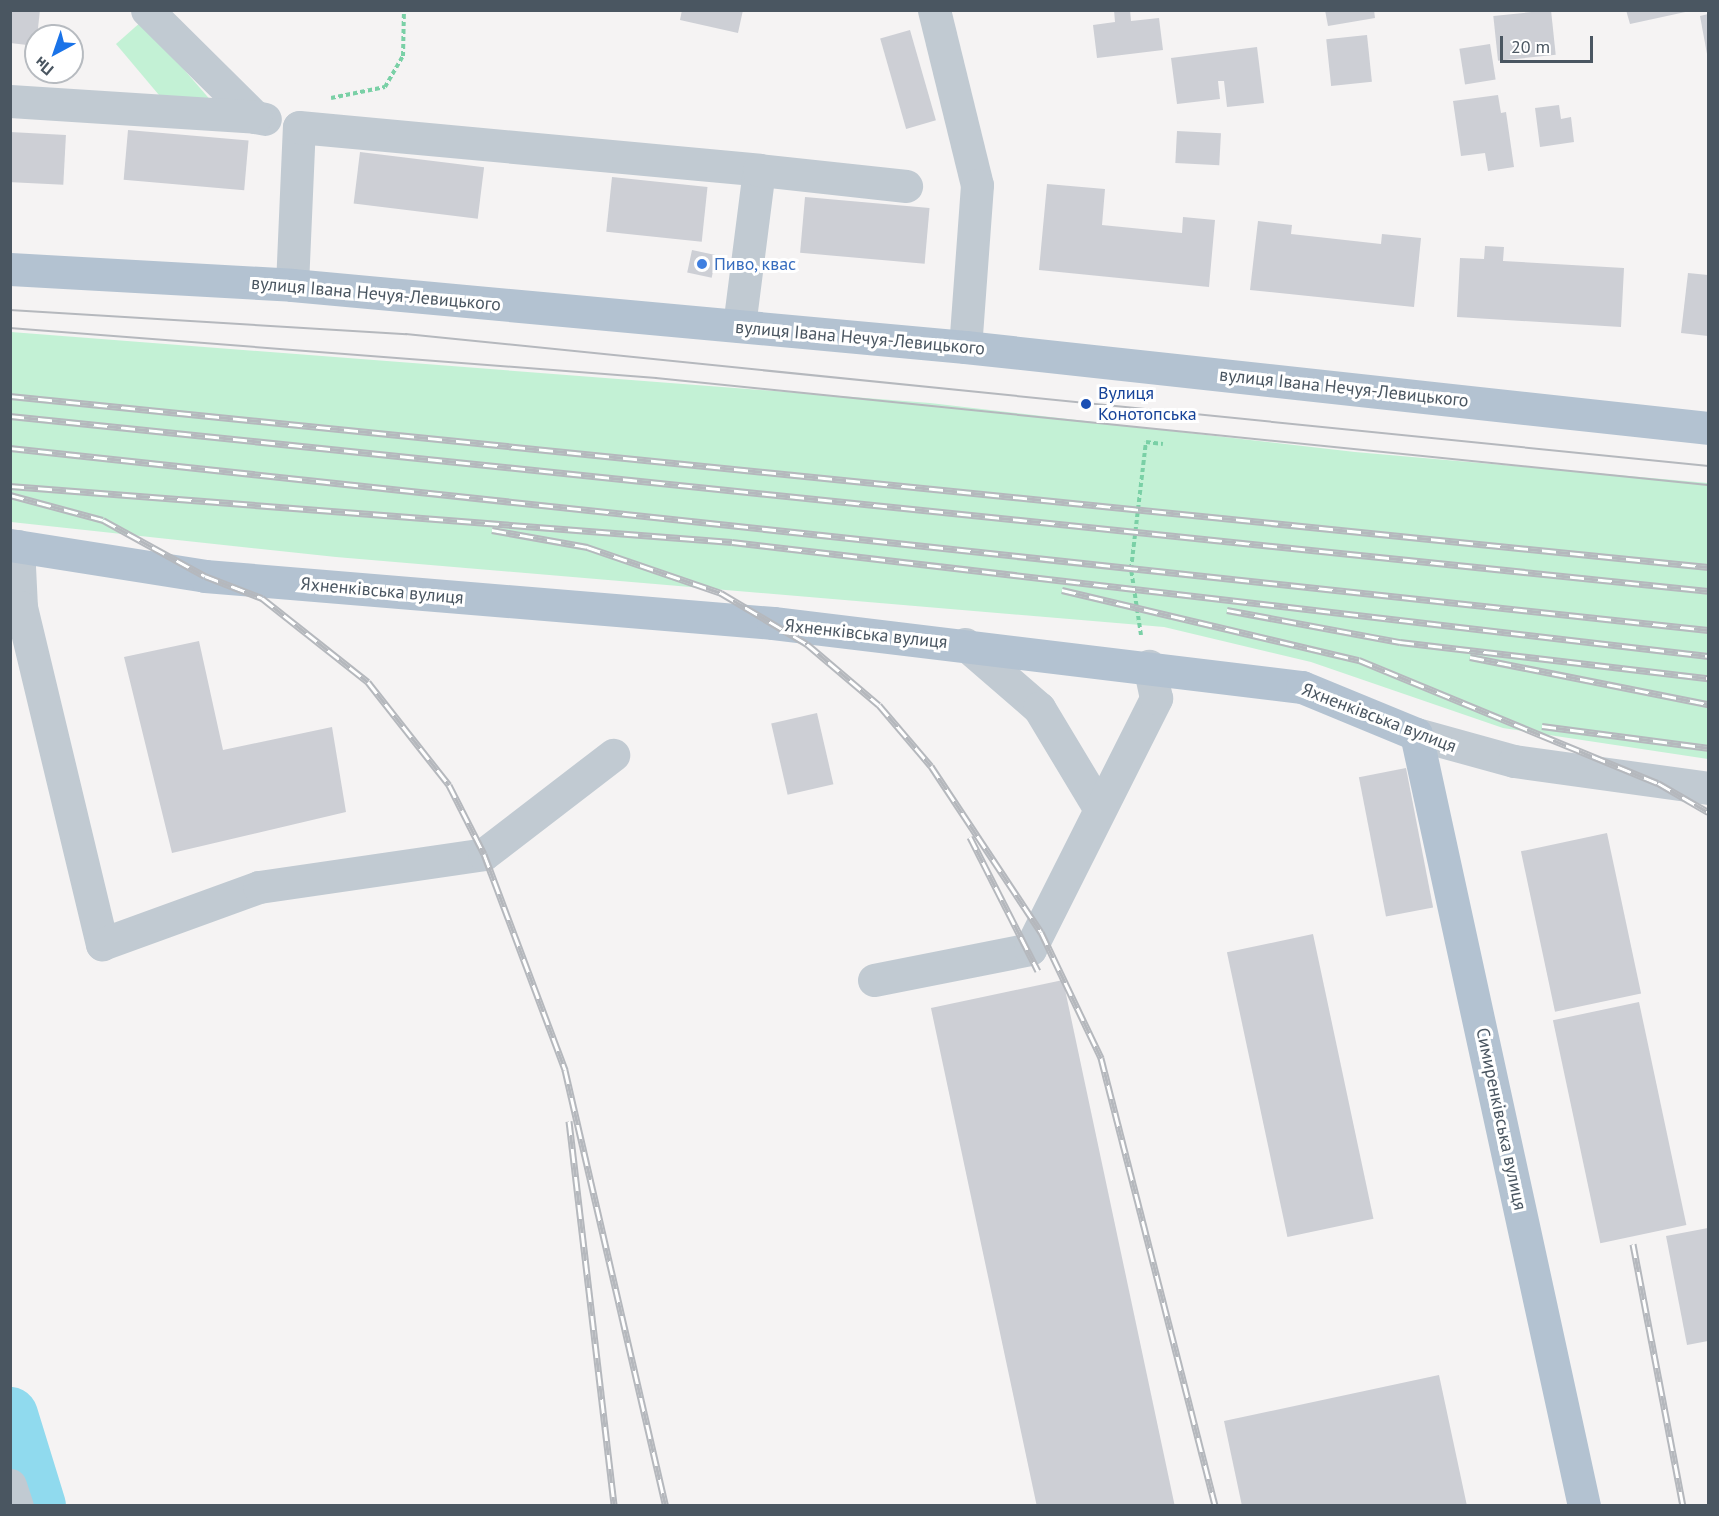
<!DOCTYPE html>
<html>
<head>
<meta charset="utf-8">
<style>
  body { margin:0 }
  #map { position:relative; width:1719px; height:1516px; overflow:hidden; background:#f5f3f3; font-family:"PT Sans",sans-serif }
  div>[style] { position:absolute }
  .green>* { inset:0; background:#c3f1d5 }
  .river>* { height:56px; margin:-28px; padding:0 28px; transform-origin:28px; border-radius:28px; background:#90daee }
  .building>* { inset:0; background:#cdcfd5; transform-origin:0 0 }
  .path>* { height:4px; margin-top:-2px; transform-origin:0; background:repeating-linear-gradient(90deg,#7ad0a6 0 4.5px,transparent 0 7.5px) }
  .minor>* { height:33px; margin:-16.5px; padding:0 16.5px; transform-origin:16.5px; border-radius:16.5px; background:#c1cad2 }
  .major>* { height:33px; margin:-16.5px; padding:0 16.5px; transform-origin:16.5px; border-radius:16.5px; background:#b3c2d1 }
  .tram>* { height:1.5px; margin:-0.75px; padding:0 0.75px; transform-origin:0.75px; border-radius:0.75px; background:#b5b8bd }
  .rail>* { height:7px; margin-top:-3.5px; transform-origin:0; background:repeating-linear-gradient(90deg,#fff 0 14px,#b5b8bd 0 28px); box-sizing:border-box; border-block:2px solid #b5b8bd }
  .dots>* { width:16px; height:16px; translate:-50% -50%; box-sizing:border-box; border:3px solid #fff; border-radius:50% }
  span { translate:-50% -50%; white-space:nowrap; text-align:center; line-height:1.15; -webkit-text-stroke:6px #fff; paint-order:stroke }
  .shop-label { font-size:18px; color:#366cbe }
  .left { translate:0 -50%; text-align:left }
  .street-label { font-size:18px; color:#4a5661 }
  .transit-label { font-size:18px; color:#164399 }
  .frame { position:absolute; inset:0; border:12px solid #4a5661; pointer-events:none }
  .north { position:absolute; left:24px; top:24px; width:60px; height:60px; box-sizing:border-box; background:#fff; border:2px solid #b7bbc0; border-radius:50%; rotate:220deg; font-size:16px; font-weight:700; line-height:24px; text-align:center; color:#4a5661 }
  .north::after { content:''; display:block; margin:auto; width:21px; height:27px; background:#1a73e8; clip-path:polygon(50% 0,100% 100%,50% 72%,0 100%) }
  .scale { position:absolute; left:1500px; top:36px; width:93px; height:27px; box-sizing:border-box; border:3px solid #4a5661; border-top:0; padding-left:8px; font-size:18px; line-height:21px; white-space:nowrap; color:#4a5661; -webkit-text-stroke:4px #fff; paint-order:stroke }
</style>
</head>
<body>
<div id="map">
  <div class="green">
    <div style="clip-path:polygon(142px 21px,213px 103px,164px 101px,116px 44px)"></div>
    <div style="clip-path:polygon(11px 332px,930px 403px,1355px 452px,1708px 483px,1708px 759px,1503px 728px,1311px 662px,1164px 627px,336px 557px,11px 522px)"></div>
  </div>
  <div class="river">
    <div style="left:10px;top:1415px;width:95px;rotate:72.9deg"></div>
  </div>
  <div class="building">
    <div style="clip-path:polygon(10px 10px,40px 10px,36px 46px,10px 43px)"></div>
    <div style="clip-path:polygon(682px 10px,743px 10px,738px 33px,680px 20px)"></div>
    <div style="clip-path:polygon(1114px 10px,1130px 10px,1131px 21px,1159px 18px,1163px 50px,1097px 58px,1093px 25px,1115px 22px)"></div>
    <div style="clip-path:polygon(1325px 10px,1374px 10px,1375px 18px,1328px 26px)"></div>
    <div style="left:1551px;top:10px;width:45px;height:58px;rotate:84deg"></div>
    <div style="clip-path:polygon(1626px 10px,1690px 10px,1690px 11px,1630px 24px)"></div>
    <div style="clip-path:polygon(1708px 14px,1708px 54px,1707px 54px,1700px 16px)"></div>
    <div style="left:910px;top:30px;width:94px;height:31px;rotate:74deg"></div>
    <div style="left:1367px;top:35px;width:47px;height:41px;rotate:84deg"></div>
    <div style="left:1490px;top:44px;width:36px;height:31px;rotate:81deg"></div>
    <div style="clip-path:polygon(1257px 47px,1264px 103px,1227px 107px,1224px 81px,1218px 81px,1220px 99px,1177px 104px,1171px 58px)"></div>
    <div style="clip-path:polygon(1498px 95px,1501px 113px,1506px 112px,1514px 167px,1488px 171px,1485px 153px,1461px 156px,1453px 101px)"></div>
    <div style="clip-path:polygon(1559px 105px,1561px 119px,1571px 117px,1574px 142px,1540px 147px,1535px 108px)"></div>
    <div style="left:128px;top:130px;width:121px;height:50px;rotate:5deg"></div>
    <div style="left:1177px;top:131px;width:44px;height:32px;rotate:3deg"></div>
    <div style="left:10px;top:132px;width:56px;height:50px;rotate:3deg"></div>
    <div style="left:360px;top:152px;width:125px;height:52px;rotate:7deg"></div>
    <div style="left:612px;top:177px;width:96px;height:55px;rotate:6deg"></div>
    <div style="clip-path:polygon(1047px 184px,1105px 189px,1102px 225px,1182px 233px,1183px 217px,1215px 220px,1209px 287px,1039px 270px)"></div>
    <div style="left:805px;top:197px;width:125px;height:56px;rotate:5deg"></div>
    <div style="clip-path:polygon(1258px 221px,1292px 225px,1291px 234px,1381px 244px,1382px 234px,1421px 238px,1414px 307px,1250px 290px)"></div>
    <div style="clip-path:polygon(1485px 246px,1504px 247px,1503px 261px,1624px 268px,1621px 327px,1457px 317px,1460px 258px,1484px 259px)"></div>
    <div style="left:692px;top:250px;width:25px;height:23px;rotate:12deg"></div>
    <div style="clip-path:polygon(1688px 273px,1708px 275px,1708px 336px,1681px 333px)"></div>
    <div style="clip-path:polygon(199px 641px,223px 750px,332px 727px,346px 812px,172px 853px,124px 657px)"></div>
    <div style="left:817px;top:713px;width:73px;height:47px;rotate:77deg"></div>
    <div style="left:1406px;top:768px;width:142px;height:48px;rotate:79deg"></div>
    <div style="left:1607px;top:833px;width:164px;height:88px;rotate:78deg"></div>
    <div style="left:1313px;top:934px;width:291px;height:88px;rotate:78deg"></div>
    <div style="left:1063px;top:980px;width:538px;height:135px;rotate:78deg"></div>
    <div style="left:1639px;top:1002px;width:228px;height:88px;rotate:78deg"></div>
    <div style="clip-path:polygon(1708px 1228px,1708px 1341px,1687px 1345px,1666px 1236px)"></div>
    <div style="clip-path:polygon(1439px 1375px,1467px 1506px,1242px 1506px,1224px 1421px)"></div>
  </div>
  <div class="path">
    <div style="left:331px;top:98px;width:55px;rotate:-11.5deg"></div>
    <div style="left:385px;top:87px;width:36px;rotate:-60deg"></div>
    <div style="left:403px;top:56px;width:46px;rotate:-88.8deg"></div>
    <div style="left:1141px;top:635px;width:67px;rotate:-98.6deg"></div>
    <div style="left:1131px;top:569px;width:128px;rotate:-83.3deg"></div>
    <div style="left:1146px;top:442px;width:17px;rotate:7deg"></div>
  </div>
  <div class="minor">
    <div style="left:147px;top:10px;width:152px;rotate:44.7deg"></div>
    <div style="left:255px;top:117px;width:10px;rotate:11deg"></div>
    <div style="left:934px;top:10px;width:180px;rotate:76.2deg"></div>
    <div style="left:977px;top:185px;width:162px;rotate:94.2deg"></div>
    <div style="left:10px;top:101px;width:246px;rotate:3.7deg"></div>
    <div style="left:292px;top:285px;width:158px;rotate:-87.5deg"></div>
    <div style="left:299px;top:127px;width:462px;rotate:5.3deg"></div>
    <div style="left:739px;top:326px;width:157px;rotate:-82.7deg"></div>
    <div style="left:759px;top:170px;width:148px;rotate:6.2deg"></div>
    <div style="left:18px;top:546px;width:61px;rotate:87.2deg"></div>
    <div style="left:21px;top:607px;width:347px;rotate:76.5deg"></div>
    <div style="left:102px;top:944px;width:167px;rotate:-20deg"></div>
    <div style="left:259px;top:887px;width:227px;rotate:-8.3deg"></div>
    <div style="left:484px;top:854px;width:163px;rotate:-37.5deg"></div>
    <div style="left:965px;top:644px;width:98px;rotate:40.9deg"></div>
    <div style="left:1039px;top:708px;width:117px;rotate:59deg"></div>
    <div style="left:1416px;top:734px;width:102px;rotate:15.4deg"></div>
    <div style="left:1514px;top:761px;width:196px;rotate:7.9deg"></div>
    <div style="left:874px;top:980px;width:159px;rotate:-11.2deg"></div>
    <div style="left:1030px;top:949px;width:281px;rotate:-63.3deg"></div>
    <div style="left:1156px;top:698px;width:33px;rotate:-102deg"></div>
    <div style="left:10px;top:1485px;width:22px;rotate:72deg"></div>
  </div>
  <div class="major">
    <div style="left:10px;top:269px;width:282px;rotate:3.2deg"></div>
    <div style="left:292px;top:285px;width:676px;rotate:5.26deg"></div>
    <div style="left:965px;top:347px;width:747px;rotate:6.22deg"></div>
    <div style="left:10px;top:545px;width:197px;rotate:9deg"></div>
    <div style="left:205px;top:576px;width:570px;rotate:4.73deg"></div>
    <div style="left:773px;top:623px;width:533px;rotate:6.9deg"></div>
    <div style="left:1302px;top:687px;width:123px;rotate:22.4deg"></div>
    <div style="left:1416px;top:734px;width:790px;rotate:77.72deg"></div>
  </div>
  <div class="tram">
    <div style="left:10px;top:310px;width:397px;rotate:3.5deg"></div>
    <div style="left:406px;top:334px;width:1309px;rotate:5.79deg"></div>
    <div style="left:10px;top:328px;width:648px;rotate:4.43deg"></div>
    <div style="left:656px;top:378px;width:1057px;rotate:5.81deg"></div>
  </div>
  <div class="rail">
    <div style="left:10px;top:396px;width:1707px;rotate:5.75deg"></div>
    <div style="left:10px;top:416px;width:1707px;rotate:5.88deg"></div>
    <div style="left:10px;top:448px;width:1708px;rotate:6.12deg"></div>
    <div style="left:10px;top:486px;width:724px;rotate:4.44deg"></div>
    <div style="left:732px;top:542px;width:983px;rotate:6.66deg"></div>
    <div style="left:10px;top:495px;width:96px;rotate:15deg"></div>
    <div style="left:103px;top:520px;width:116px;rotate:28.8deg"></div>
    <div style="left:205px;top:576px;width:61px;rotate:21.1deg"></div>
    <div style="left:262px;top:598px;width:135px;rotate:38.4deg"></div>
    <div style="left:368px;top:682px;width:131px;rotate:51.8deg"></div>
    <div style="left:449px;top:785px;width:77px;rotate:63.1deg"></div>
    <div style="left:484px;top:854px;width:231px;rotate:69.4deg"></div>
    <div style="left:565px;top:1070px;width:448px;rotate:77deg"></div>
    <div style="left:492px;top:530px;width:97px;rotate:10.1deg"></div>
    <div style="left:587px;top:547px;width:142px;rotate:18.9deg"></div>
    <div style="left:721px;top:593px;width:100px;rotate:30.7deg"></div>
    <div style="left:807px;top:644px;width:94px;rotate:40.3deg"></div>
    <div style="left:879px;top:705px;width:80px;rotate:49.6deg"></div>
    <div style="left:931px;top:766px;width:199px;rotate:56.5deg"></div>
    <div style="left:1041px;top:932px;width:140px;rotate:64.5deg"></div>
    <div style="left:1101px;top:1058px;width:462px;rotate:75.7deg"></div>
    <div style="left:1062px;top:590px;width:305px;rotate:13.3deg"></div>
    <div style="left:1359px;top:660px;width:323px;rotate:22.4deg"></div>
    <div style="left:1658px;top:783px;width:58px;rotate:30.1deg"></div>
    <div style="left:1227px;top:610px;width:176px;rotate:10.5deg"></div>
    <div style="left:1400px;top:642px;width:310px;rotate:6.7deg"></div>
    <div style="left:1470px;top:657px;width:243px;rotate:11.2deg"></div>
    <div style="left:1542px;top:726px;width:167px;rotate:7.5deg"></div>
    <div style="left:970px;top:837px;width:150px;rotate:63.1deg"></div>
    <div style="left:569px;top:1121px;width:388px;rotate:83.3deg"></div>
    <div style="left:1633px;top:1244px;width:267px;rotate:79.2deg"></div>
  </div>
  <div class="dots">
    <div style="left:702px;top:264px;background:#3f7fe0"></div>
    <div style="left:1086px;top:404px;background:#1a4fb4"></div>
  </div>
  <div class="shop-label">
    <span class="left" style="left:714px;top:264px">Пиво, квас</span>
  </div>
  <div class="street-label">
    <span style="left:376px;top:294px;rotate:5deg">вулиця Івана Нечуя-Левицького</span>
    <span style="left:860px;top:338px;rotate:5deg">вулиця Івана Нечуя-Левицького</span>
    <span style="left:1344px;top:388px;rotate:6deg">вулиця Івана Нечуя-Левицького</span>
    <span style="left:382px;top:591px;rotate:5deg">Яхненківська вулиця</span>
    <span style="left:866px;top:634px;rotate:6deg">Яхненківська вулиця</span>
    <span style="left:1379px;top:718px;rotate:21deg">Яхненківська вулиця</span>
    <span style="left:1501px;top:1119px;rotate:78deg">Симиренківська вулиця</span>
  </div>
  <div class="transit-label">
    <span class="left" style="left:1098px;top:404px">Вулиця<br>Конотопська</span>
  </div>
  <div class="frame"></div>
  <div class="north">Пн</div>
  <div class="scale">20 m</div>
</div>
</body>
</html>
